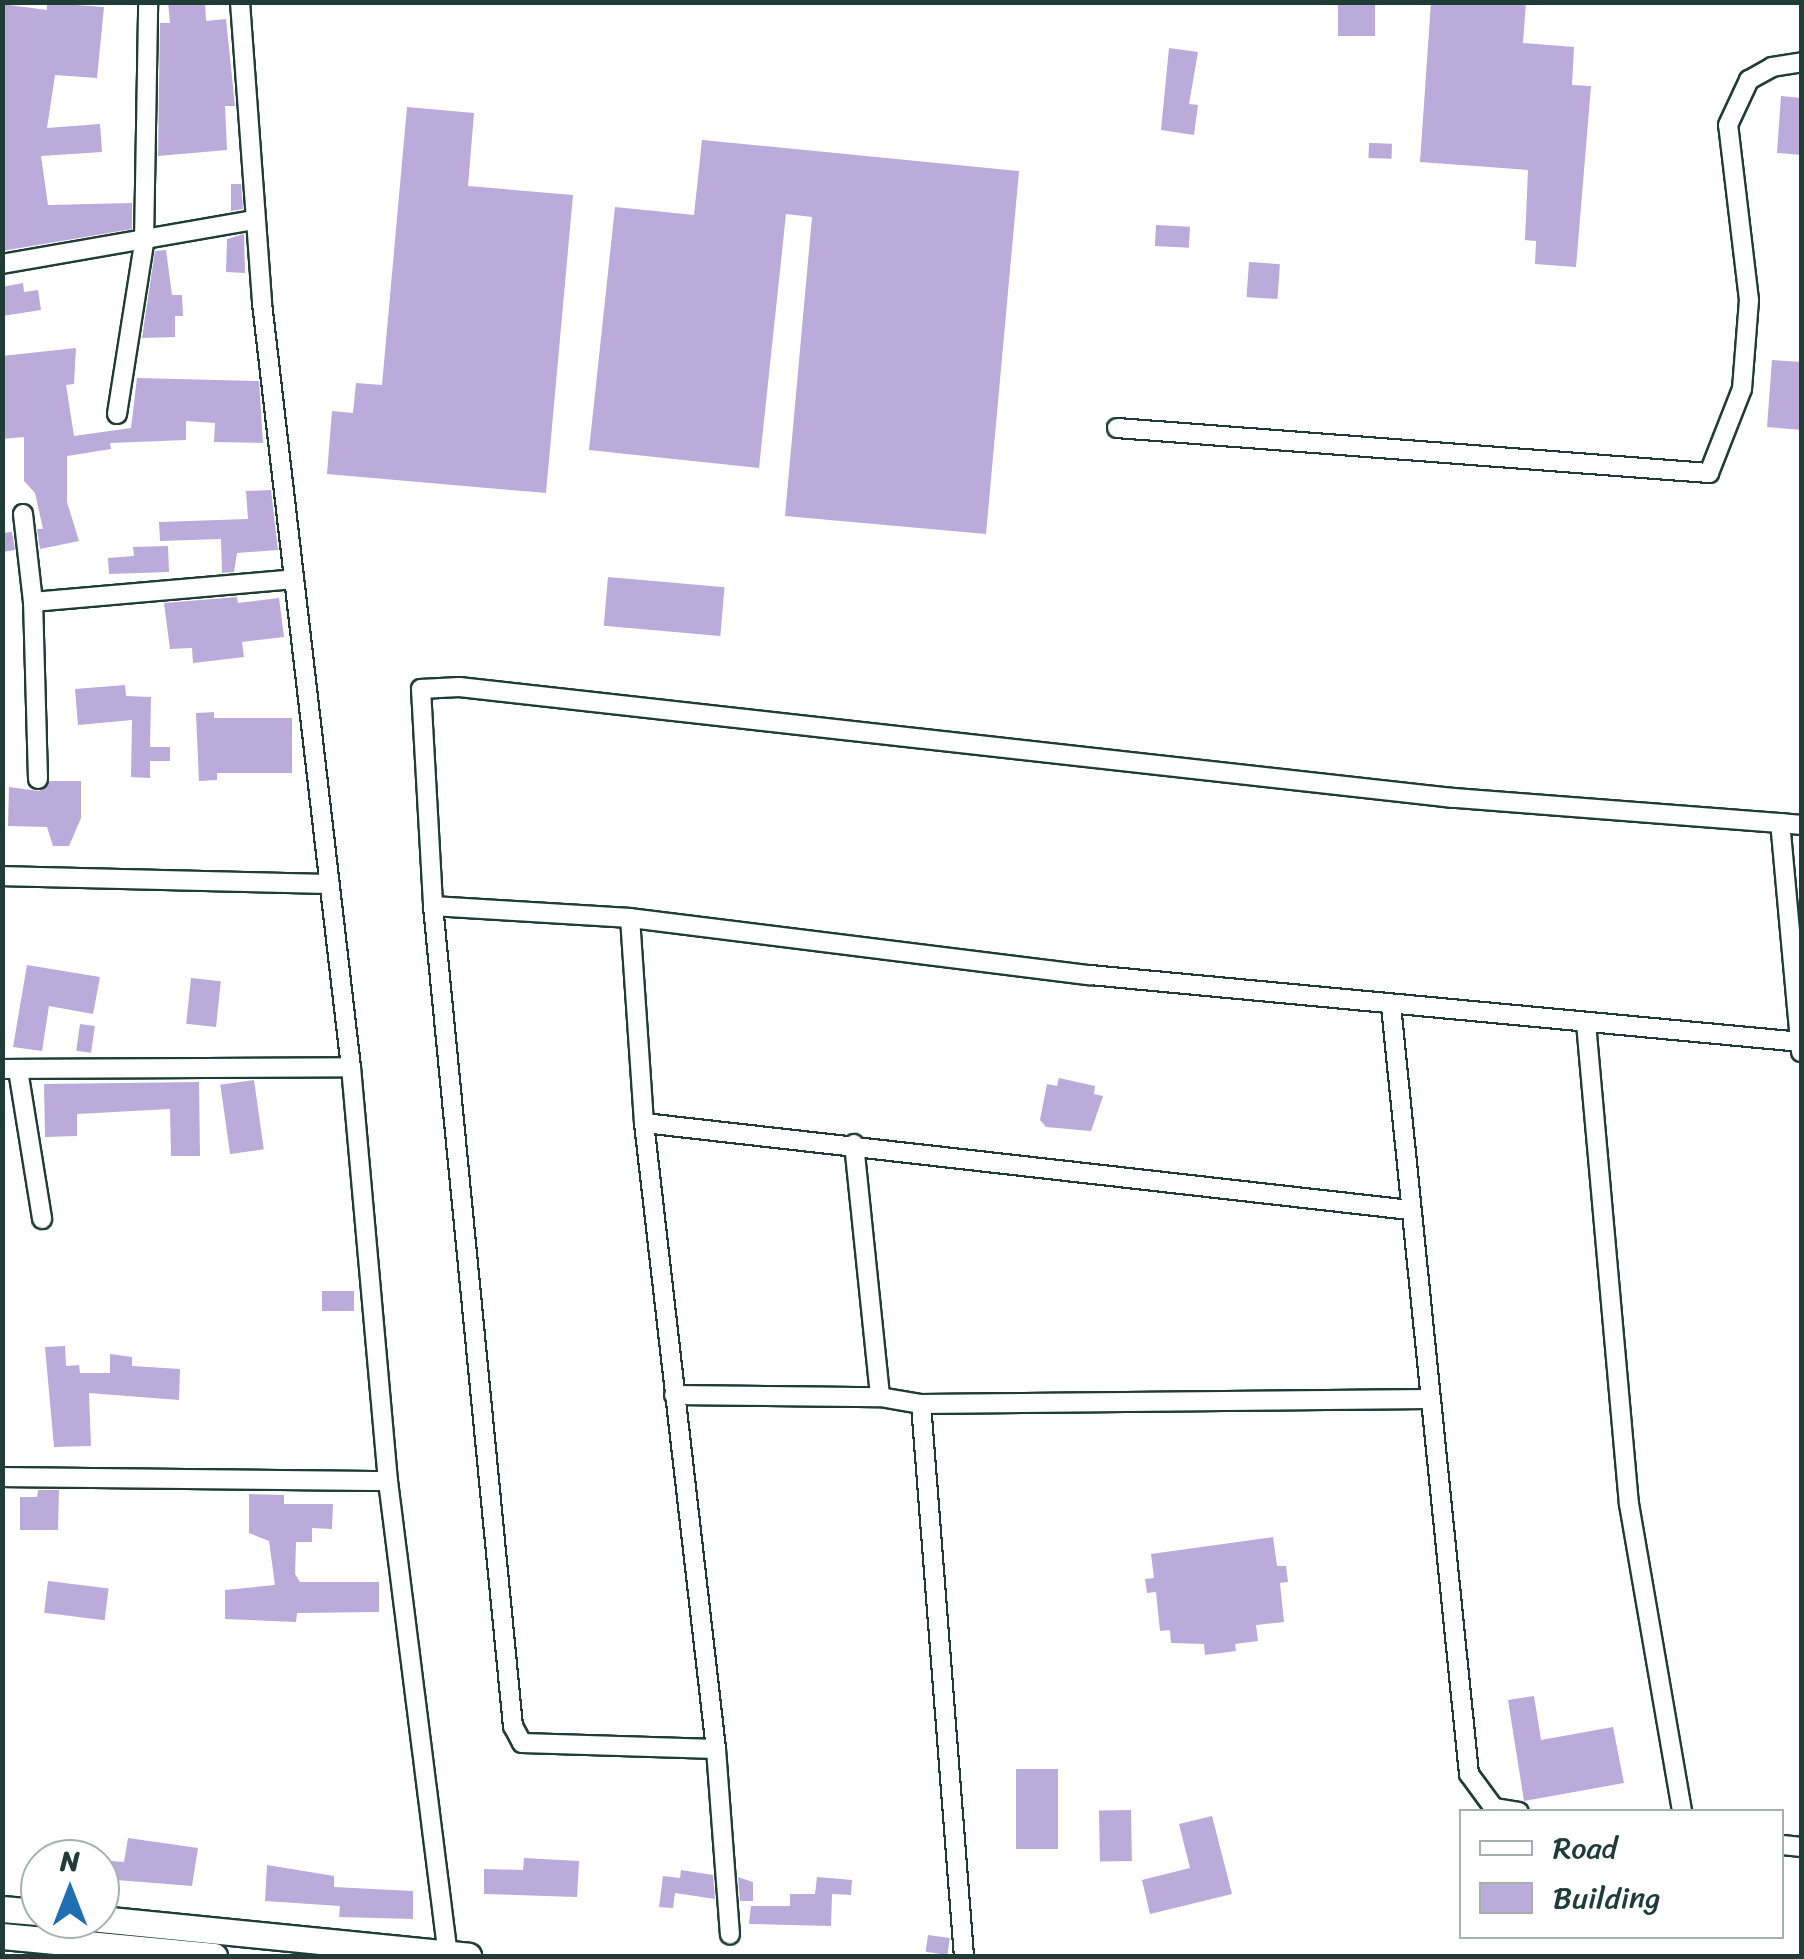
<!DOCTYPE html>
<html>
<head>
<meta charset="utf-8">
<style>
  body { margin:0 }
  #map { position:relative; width:1804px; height:1959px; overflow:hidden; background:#fff; font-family:Sriracha,sans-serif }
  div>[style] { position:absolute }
  .building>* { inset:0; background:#bbabdb; transform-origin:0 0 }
  .roads { filter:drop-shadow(2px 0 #1f3d34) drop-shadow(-2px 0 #1f3d34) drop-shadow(0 2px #1f3d34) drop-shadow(0 -2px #1f3d34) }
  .minor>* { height:18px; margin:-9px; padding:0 9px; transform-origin:9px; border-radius:9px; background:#fff }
  .secondary>* { height:25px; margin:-12.5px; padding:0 12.5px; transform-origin:12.5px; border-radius:12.5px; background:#fff }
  span { translate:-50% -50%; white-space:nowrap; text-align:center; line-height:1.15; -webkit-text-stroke:8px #fff; paint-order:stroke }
  .frame { position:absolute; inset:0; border:5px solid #1f3d34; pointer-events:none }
  .legend { position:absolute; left:1459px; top:1809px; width:325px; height:130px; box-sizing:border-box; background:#fff; border:2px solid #a5b1ae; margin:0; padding:12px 18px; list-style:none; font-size:30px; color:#1f3d34 }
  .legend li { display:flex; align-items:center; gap:20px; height:50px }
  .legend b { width:50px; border:2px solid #a5b1ae }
  .north { position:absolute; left:20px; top:1839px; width:100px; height:100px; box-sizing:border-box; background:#fff; border:2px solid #a5b1ae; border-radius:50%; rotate:0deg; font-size:28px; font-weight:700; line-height:40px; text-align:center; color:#1f3d34 }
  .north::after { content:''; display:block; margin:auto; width:35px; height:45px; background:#1f6fb2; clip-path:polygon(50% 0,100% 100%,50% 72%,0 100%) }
</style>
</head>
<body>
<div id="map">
  <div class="building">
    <div style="clip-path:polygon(168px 2px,205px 2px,206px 21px,226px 19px,235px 106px,225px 106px,227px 150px,158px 156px,160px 23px,170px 23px)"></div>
    <div style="left:1338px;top:2px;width:37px;height:34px"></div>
    <div style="clip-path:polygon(1431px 2px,1526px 2px,1523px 43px,1574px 47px,1572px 85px,1591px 86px,1576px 267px,1535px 264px,1536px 241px,1525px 240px,1528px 170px,1420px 162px)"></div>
    <div style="clip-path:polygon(47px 3px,104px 7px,97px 78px,55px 75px,47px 128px,100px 124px,102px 152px,41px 156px,48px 205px,132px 203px,132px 229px,2px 251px,2px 4px,47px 10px)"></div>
    <div style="clip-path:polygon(1169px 48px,1198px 52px,1189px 104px,1198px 105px,1194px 135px,1161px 130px)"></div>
    <div style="clip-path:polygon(1781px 96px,1802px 98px,1802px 155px,1777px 153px)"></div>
    <div style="clip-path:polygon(407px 107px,474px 113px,468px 186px,573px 195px,546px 493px,327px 474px,332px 411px,353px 413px,356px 383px,382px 385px)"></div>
    <div style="clip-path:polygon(702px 140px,1019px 171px,986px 534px,785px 516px,812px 217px,786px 214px,759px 468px,589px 450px,615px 207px,694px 215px)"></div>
    <div style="left:1369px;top:143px;width:23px;height:15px;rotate:2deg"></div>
    <div style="clip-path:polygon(231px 184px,241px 184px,243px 209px,231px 211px)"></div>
    <div style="left:1156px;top:225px;width:34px;height:21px;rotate:3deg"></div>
    <div style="clip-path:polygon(244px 234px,245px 273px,226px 272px,227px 239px)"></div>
    <div style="clip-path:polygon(166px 250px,172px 295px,182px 295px,183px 316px,175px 316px,175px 337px,142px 338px,155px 251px)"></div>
    <div style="left:1249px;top:262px;width:31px;height:35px;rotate:4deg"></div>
    <div style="clip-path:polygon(23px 283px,24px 292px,38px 290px,41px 310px,2px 316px,2px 287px)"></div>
    <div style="clip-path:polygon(76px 348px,74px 384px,66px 385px,74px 436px,131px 428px,137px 378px,259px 381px,263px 443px,214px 442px,215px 423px,186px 421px,186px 440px,110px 443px,111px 449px,67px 456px,67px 502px,79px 541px,40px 549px,37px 529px,43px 529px,35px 493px,24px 481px,24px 437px,2px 439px,2px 356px)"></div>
    <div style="clip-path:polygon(1772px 360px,1802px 362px,1802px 430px,1767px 427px)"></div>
    <div style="clip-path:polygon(271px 490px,278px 550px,237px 553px,234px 572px,222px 573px,221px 539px,160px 541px,159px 522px,248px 519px,246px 491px)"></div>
    <div style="clip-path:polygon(12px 532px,15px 550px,2px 552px,2px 533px)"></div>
    <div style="clip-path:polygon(168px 546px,169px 572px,109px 574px,108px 558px,134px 556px,133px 547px)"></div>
    <div style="left:608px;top:577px;width:117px;height:49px;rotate:5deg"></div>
    <div style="clip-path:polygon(237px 597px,238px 603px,279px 598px,284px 637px,242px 642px,244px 657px,193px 663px,192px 648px,170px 649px,164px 603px)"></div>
    <div style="clip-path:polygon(125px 685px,126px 696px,151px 697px,150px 747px,170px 747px,170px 761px,150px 761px,150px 778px,131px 777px,132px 720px,78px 725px,75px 689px)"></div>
    <div style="clip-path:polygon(214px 712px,214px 718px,292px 718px,292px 773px,217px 773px,217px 780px,199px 781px,196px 713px)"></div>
    <div style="clip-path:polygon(50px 781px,81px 781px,81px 818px,69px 846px,53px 846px,47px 827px,8px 826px,9px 787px,39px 791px)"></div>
    <div style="clip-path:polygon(27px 965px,100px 977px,93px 1014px,49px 1006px,42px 1051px,13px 1047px)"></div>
    <div style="left:191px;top:978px;width:30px;height:46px;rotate:6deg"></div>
    <div style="left:80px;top:1024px;width:15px;height:27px;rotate:8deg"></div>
    <div style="clip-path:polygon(1059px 1078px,1095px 1086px,1094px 1094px,1103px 1096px,1091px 1131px,1046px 1127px,1040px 1120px,1047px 1084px,1057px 1086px)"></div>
    <div style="left:254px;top:1080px;width:70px;height:34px;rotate:82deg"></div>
    <div style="clip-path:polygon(199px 1082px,200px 1156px,171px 1156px,170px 1109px,77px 1114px,77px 1136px,45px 1137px,44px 1084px)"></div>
    <div style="left:322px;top:1291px;width:32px;height:20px"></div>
    <div style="clip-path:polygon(65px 1346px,66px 1366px,79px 1365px,80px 1373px,110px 1373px,110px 1354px,132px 1357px,132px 1366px,180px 1369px,179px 1400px,89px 1393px,91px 1446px,54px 1447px,45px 1347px)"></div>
    <div style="clip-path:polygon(38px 1490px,59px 1490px,58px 1530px,20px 1530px,20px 1497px,37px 1497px)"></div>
    <div style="clip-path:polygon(249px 1494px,284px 1495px,284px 1504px,333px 1504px,332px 1529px,312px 1528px,312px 1542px,296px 1542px,295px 1574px,300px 1582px,379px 1582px,379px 1612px,297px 1613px,296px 1622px,225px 1619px,225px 1590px,275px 1585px,269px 1541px,249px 1533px)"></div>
    <div style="clip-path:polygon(1273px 1537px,1277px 1566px,1286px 1566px,1288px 1582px,1280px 1583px,1284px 1622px,1256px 1625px,1258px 1641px,1235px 1644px,1236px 1651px,1205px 1655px,1204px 1644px,1171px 1643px,1170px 1630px,1160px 1631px,1156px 1592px,1147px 1593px,1145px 1579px,1154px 1578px,1151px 1554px)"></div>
    <div style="left:48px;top:1581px;width:61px;height:32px;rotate:7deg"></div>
    <div style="clip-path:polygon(1534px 1696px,1541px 1740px,1613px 1727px,1624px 1783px,1524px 1801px,1508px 1700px)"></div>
    <div style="left:1016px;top:1769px;width:42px;height:80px"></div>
    <div style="left:1131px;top:1810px;width:51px;height:32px;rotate:89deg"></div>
    <div style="clip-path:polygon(1212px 1816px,1232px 1894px,1150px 1914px,1142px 1880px,1190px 1868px,1179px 1824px)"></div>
    <div style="clip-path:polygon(128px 1838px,198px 1848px,192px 1886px,117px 1880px,116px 1891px,100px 1890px,100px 1860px,124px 1862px)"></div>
    <div style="clip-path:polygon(524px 1858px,579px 1861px,577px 1897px,484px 1894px,484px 1869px,523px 1870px)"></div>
    <div style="clip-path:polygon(267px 1865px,334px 1876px,334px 1887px,413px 1891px,413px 1919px,339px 1917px,340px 1906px,265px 1901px)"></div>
    <div style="clip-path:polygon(681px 1870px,713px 1875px,715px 1899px,675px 1893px,673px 1908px,659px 1907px,663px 1876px,680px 1878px)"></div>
    <div style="clip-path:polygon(738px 1877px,753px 1882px,753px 1901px,740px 1901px)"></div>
    <div style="clip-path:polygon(817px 1877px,852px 1880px,851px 1895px,832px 1894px,831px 1926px,749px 1924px,751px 1906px,790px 1906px,790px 1894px,815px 1894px)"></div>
    <div style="left:928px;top:1935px;width:22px;height:17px;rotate:8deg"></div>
  </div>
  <div class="roads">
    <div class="minor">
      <div style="left:240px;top:2px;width:302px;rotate:85.8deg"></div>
      <div style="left:262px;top:303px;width:769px;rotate:83.36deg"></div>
      <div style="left:351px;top:1067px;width:416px;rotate:84.9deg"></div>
      <div style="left:388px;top:1481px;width:478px;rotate:82.8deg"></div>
      <div style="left:2px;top:264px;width:256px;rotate:-9.9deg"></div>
      <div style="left:117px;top:414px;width:173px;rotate:-81deg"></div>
      <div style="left:144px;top:243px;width:241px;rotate:-89deg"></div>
      <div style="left:1117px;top:428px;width:594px;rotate:4.35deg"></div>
      <div style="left:1709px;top:473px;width:90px;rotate:-68.6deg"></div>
      <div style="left:1742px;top:389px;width:89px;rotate:-85.5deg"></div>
      <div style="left:1749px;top:300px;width:176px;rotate:-96.8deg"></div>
      <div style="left:1728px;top:125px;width:50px;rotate:-65deg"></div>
      <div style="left:1749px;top:80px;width:26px;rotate:-29deg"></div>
      <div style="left:1772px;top:67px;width:30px;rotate:-9deg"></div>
      <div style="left:23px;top:514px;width:89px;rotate:83.5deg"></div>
      <div style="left:38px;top:779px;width:177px;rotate:-91.6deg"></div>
      <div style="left:33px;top:602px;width:262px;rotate:-5deg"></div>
      <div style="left:1780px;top:823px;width:328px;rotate:-175.6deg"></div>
      <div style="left:1453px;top:798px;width:1000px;rotate:-173.63deg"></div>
      <div style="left:459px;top:687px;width:38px;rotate:177deg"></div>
      <div style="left:421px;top:689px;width:217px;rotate:86.8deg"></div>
      <div style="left:433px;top:906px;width:824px;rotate:84.43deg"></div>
      <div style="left:513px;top:1726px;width:19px;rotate:62deg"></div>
      <div style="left:522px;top:1743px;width:194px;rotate:1.8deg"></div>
      <div style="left:716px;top:1749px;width:630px;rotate:-96.56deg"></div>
      <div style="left:644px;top:1123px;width:205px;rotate:-93.9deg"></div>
      <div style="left:630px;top:918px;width:464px;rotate:7.1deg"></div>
      <div style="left:1090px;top:975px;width:715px;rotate:5.38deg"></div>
      <div style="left:2px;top:876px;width:327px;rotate:1.4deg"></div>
      <div style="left:433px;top:906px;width:197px;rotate:3.5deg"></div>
      <div style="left:1391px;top:1006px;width:772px;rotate:84.2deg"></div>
      <div style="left:1469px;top:1774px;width:42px;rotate:53.7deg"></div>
      <div style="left:1494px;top:1808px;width:25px;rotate:9deg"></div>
      <div style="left:1586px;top:1023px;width:483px;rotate:84.9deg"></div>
      <div style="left:1629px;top:1504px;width:313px;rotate:80.2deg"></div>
      <div style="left:1801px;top:1052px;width:230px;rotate:-95.2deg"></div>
      <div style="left:1780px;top:823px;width:22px;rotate:5deg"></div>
      <div style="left:2px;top:1069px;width:349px;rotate:-0.3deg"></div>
      <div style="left:18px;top:1070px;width:151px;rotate:80.8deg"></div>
      <div style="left:644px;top:1123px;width:771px;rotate:6.48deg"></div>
      <div style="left:854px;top:1144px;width:254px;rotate:84.1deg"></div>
      <div style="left:880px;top:1397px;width:42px;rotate:9.7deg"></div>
      <div style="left:921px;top:1404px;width:507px;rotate:-0.57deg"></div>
      <div style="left:674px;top:1395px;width:206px;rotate:0.6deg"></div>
      <div style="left:921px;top:1404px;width:554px;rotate:85.55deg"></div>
      <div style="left:2px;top:1477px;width:386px;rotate:0.6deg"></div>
      <div style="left:716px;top:1749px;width:186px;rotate:85.7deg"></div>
      <div style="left:1782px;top:1845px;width:20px;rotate:6deg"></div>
    </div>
    <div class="secondary">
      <div style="left:2px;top:1909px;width:38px;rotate:5deg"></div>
      <div style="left:100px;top:1919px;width:370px;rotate:5.7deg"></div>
      <div style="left:2px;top:1936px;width:213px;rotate:5.4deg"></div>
    </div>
  </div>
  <div class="frame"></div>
  <ul class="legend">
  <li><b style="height:12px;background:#fff"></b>Road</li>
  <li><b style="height:28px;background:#bbabdb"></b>Building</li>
  </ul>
  <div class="north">N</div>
</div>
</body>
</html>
